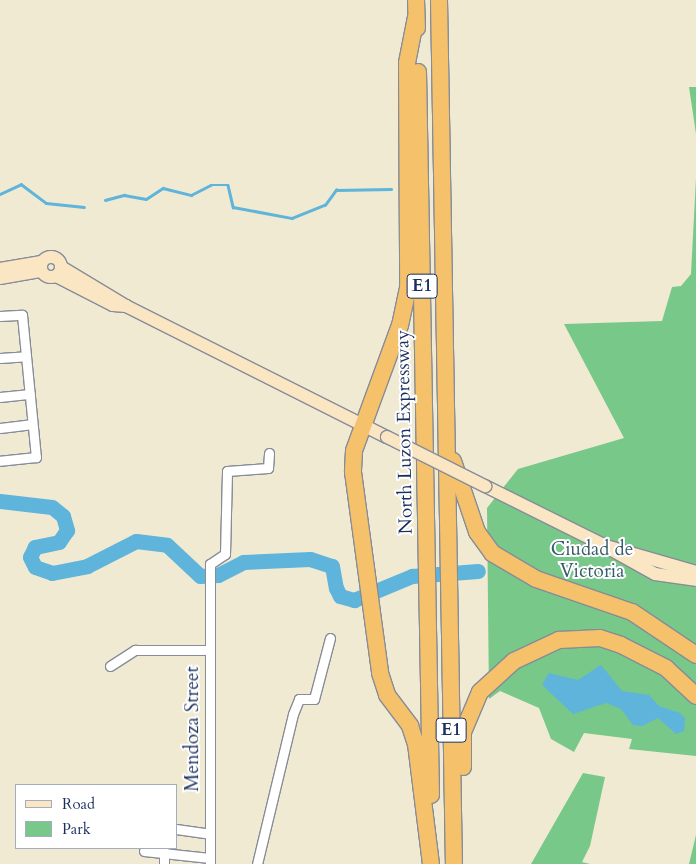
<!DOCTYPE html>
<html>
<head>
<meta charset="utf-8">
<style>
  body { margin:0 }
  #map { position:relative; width:696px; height:864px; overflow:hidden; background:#f0ead2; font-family:Cardo,serif }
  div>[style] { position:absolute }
  .green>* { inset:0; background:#78c889 }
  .water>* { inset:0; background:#5eb4db }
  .stream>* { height:2.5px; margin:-1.25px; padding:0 1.25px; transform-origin:1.25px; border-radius:1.25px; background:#5eb4db }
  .river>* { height:15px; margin:-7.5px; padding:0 7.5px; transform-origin:7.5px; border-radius:7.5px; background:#5eb4db }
  .roads { filter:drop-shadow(1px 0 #868c98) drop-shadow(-1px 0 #868c98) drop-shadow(0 1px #868c98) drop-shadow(0 -1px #868c98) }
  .minor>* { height:9px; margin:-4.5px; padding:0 4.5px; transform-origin:4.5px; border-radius:4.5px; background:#fff }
  .secondary>* { height:12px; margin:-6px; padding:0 6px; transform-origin:6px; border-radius:6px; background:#fbe6c4 }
  .secondary>.ring { margin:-6px; padding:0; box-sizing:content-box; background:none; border:12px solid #fbe6c4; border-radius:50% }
  .motorway>* { height:16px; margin:-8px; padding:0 8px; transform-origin:8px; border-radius:8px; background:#f5c16b }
  .bridges { filter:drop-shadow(1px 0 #868c98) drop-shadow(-1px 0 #868c98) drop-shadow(0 1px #868c98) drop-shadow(0 -1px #868c98) }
  .secondary-bridge>* { height:12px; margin:-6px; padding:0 6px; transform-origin:6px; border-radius:6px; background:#fbe6c4 }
  span { translate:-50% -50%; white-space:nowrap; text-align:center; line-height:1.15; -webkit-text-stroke:4px #fff; paint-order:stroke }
  .shield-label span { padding:1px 4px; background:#fff; border:1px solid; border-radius:4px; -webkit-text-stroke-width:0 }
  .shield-label { font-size:18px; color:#1b2f5e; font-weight:700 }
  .street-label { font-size:19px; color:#1b2f5e }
  .park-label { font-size:19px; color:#375d6b }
  .legend { position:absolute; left:15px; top:784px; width:162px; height:65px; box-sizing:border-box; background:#fff; border:1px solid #a4acbf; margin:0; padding:6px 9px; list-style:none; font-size:15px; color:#1b2f5e }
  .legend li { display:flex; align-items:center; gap:10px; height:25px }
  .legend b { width:25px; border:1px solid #a4acbf }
</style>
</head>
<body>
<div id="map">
  <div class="green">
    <div style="clip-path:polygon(689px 87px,696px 87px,696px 134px)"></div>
    <div style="clip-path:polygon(696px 178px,696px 756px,629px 749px,632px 739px,584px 733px,574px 752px,551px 739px,539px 708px,500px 691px,489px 699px,487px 508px,518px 469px,624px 438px,564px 324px,662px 321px,672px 287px,681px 286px,691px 274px)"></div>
    <div style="clip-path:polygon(583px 773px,605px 777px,590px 846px,582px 862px,590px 864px,531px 864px)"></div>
    <div style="clip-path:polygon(696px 835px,696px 864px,689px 864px)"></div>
  </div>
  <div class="water">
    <div style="clip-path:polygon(601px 665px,622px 691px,649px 695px,659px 706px,680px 713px,685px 718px,684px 731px,676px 734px,658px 718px,642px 726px,633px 725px,621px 709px,606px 703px,573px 714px,542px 685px,549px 673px,578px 680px)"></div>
  </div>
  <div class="stream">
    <div style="left:0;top:194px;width:23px;rotate:-25deg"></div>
    <div style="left:21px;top:184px;width:31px;rotate:37deg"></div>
    <div style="left:46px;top:203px;width:38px;rotate:6deg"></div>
    <div style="left:105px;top:200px;width:20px;rotate:-15deg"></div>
    <div style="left:124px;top:195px;width:22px;rotate:10deg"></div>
    <div style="left:146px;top:199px;width:20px;rotate:-33deg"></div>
    <div style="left:163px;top:188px;width:29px;rotate:14deg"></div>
    <div style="left:191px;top:195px;width:22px;rotate:-27deg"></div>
    <div style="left:211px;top:185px;width:17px"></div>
    <div style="left:228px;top:185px;width:23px;rotate:77deg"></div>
    <div style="left:233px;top:207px;width:60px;rotate:10.6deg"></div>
    <div style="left:292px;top:218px;width:35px;rotate:-22deg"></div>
    <div style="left:325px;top:205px;width:19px;rotate:-54deg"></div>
    <div style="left:336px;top:190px;width:55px;rotate:-1deg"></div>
  </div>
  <div class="river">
    <div style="left:0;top:501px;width:52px;rotate:6.6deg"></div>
    <div style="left:52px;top:507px;width:14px;rotate:39deg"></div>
    <div style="left:63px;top:516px;width:15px;rotate:74deg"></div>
    <div style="left:67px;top:530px;width:14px;rotate:124deg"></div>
    <div style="left:59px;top:542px;width:25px;rotate:168deg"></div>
    <div style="left:35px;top:547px;width:11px;rotate:117deg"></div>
    <div style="left:30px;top:557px;width:11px;rotate:63deg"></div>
    <div style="left:35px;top:567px;width:18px;rotate:19deg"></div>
    <div style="left:52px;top:573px;width:36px;rotate:-11deg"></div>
    <div style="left:87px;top:566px;width:55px;rotate:-27deg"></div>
    <div style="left:136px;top:541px;width:31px;rotate:7deg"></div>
    <div style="left:167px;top:545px;width:45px;rotate:43.2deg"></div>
    <div style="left:200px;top:576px;width:18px;rotate:-3deg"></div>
    <div style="left:218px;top:575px;width:28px;rotate:-27deg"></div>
    <div style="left:243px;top:562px;width:67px;rotate:-2.6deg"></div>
    <div style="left:310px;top:559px;width:23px;rotate:18deg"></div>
    <div style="left:332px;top:566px;width:22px;rotate:80deg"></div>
    <div style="left:336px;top:588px;width:9px;rotate:63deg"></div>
    <div style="left:340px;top:596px;width:15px;rotate:16deg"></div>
    <div style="left:354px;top:600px;width:63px;rotate:-22.5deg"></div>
    <div style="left:412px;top:576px;width:66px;rotate:-4.3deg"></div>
  </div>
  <div class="roads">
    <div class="minor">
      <div style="left:0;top:316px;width:22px;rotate:-3deg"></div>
      <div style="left:22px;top:315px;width:143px;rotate:84.4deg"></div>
      <div style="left:36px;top:457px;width:36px;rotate:174deg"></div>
      <div style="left:0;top:358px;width:26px;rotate:-4deg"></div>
      <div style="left:0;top:397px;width:30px;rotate:-6deg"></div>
      <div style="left:0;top:428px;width:31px;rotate:-7deg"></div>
      <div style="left:110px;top:666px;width:30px;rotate:-33deg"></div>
      <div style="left:135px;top:650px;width:74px"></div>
      <div style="left:176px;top:829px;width:34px;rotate:8deg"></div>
      <div style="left:144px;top:851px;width:66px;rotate:6.1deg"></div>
      <div style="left:164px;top:864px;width:13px;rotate:-90deg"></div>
      <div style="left:210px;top:864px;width:300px;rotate:-90deg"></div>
      <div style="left:210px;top:564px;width:18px;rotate:-34deg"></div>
      <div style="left:225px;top:554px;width:83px;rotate:-88.6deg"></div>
      <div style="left:227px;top:471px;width:41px;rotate:-4.2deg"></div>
      <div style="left:268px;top:468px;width:15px;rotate:-86deg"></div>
      <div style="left:257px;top:864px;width:154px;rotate:-76.5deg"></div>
      <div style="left:293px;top:714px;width:16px;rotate:-68deg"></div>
      <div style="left:299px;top:699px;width:15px"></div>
      <div style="left:314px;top:699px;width:63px;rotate:-75.3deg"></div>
    </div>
    <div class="secondary">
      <div class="ring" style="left:41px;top:257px;width:8px;height:8px"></div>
      <div style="left:61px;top:267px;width:76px;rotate:31deg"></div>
      <div style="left:126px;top:306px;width:292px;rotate:26.7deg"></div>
      <div style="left:0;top:269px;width:42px;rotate:-9.7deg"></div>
      <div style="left:56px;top:276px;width:64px;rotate:27deg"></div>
      <div style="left:113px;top:305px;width:13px;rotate:4deg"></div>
      <div style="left:0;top:278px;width:42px;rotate:-9.7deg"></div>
      <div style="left:485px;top:486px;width:135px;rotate:26.4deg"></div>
      <div style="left:606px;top:546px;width:94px;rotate:16.1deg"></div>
      <div style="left:610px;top:549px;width:51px;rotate:29.1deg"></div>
      <div style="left:655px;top:574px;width:41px;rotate:8.3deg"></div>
    </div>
    <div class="motorway">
      <div style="left:416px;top:0;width:28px;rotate:88deg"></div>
      <div style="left:439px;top:0;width:864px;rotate:89.01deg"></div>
      <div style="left:416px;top:17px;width:47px;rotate:101.1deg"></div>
      <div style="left:407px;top:63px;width:225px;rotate:89.7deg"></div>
      <div style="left:408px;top:288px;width:38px;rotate:102deg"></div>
      <div style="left:400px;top:325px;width:134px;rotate:110.1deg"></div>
      <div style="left:354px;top:451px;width:21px;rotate:93deg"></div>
      <div style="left:353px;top:472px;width:203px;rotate:82.3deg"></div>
      <div style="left:380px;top:673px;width:23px;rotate:72deg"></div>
      <div style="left:387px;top:695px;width:39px;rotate:53deg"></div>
      <div style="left:410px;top:726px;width:19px;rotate:72deg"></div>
      <div style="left:416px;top:744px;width:121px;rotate:82.9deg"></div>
      <div style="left:418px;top:72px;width:723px;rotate:88.97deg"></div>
      <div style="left:453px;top:461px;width:75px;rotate:71.3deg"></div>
      <div style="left:477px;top:532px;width:26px;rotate:54deg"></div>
      <div style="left:492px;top:553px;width:51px;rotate:30.6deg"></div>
      <div style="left:536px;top:579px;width:102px;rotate:19deg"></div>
      <div style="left:632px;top:612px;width:77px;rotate:33.9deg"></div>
      <div style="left:463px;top:767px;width:35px;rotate:-90deg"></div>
      <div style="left:463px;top:732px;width:43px;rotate:-67deg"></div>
      <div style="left:480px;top:692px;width:46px;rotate:-42.4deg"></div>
      <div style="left:514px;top:661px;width:50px;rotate:-25deg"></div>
      <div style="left:559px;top:640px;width:41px;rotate:-2.8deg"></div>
      <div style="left:600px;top:638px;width:22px;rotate:18deg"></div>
      <div style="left:621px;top:645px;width:51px;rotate:27.1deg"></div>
      <div style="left:666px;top:668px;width:41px;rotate:43deg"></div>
    </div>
  </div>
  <div class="bridges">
    <div class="secondary-bridge">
      <div style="left:387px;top:437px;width:110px;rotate:26.6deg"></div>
    </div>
  </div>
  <div class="shield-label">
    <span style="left:422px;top:286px">E1</span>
    <span style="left:451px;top:730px">E1</span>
  </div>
  <div class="street-label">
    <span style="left:405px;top:432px;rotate:-91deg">North Luzon Expressway</span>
    <span style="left:193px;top:729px;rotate:-90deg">Mendoza Street</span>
  </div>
  <div class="park-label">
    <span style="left:592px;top:561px">Ciudad de<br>Victoria</span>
  </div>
  <ul class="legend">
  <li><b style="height:6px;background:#fbe6c4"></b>Road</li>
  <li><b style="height:14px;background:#78c889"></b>Park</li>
  </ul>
</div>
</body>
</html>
